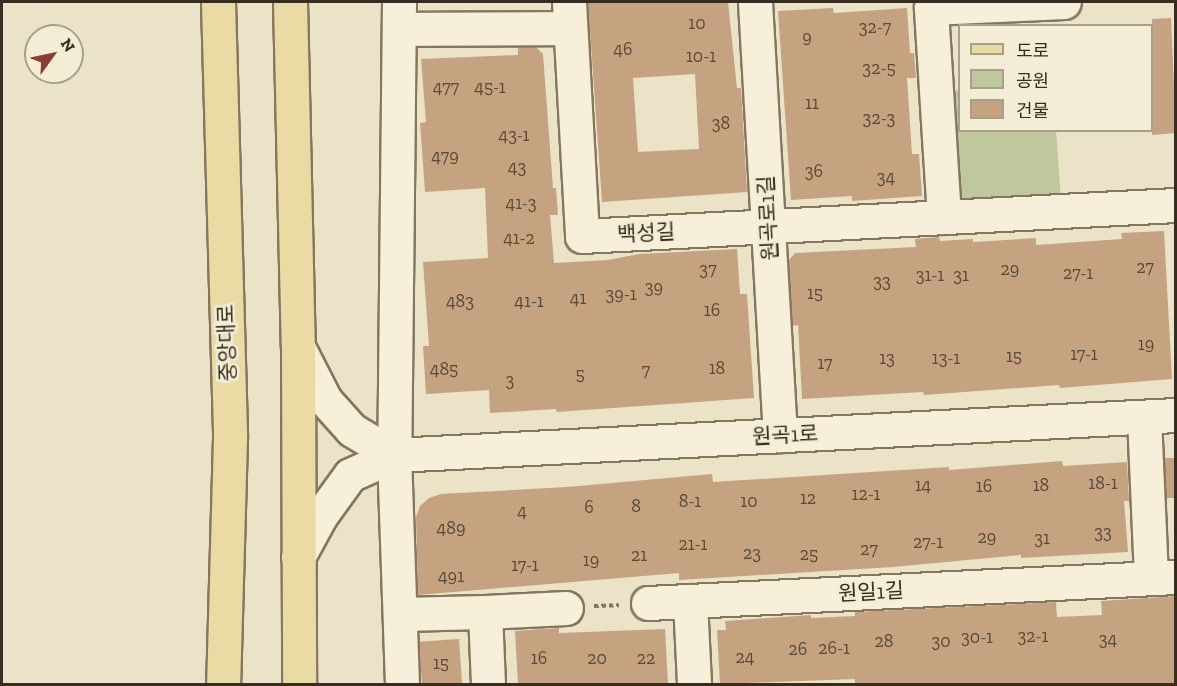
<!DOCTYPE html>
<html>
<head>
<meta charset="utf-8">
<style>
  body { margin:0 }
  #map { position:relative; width:1177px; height:686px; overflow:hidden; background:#eae3c7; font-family:"Zilla Slab","Noto Sans KR",serif }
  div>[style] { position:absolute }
  .green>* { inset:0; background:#bfc89c }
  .building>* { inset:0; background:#c5a381; transform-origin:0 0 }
  .path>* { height:4px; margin-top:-2px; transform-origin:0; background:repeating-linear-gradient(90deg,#85765e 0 4.5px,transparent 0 7.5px) }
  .roads { filter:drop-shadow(2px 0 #85765e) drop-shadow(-2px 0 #85765e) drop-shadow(0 2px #85765e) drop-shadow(0 -2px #85765e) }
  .minor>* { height:33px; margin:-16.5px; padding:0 16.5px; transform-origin:16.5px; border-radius:16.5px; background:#f6f0da }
  .major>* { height:33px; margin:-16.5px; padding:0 16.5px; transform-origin:16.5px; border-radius:16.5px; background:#eadaa3 }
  span { translate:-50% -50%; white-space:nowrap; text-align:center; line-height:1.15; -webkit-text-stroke:5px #f3edd6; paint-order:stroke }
  .number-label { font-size:18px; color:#5a4a38 }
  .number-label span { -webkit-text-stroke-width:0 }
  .street-label { font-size:21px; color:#362d20 }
  .frame { position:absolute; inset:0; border:3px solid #362d20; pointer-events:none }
  .legend { position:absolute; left:958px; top:24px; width:195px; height:108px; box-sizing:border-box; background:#f3edd6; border:2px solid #a7a08d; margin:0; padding:8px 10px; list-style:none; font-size:18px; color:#362d20 }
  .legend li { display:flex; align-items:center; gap:12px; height:30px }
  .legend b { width:30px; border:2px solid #a7a08d }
  .north { position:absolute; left:24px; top:24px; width:60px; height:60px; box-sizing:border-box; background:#f3edd6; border:2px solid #a7a08d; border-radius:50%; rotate:57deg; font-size:16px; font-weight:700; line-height:24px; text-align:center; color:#362d20 }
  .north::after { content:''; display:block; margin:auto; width:21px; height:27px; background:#8e3b34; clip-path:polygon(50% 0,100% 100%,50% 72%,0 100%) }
</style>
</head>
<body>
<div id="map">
  <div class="green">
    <div style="clip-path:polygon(959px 90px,960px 130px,1056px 131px,1061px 199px,970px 205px,960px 196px,953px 91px)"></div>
  </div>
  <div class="building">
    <div style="clip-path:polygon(evenodd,588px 2px,728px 2px,737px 88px,741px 88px,747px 192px,602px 202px,588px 2px,695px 74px,699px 149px,638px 152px,633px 78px,695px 74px)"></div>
    <div style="clip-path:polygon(833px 8px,834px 13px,907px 8px,910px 53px,914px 53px,916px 78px,907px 78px,912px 154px,919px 154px,922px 196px,852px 201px,852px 196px,791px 200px,778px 11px)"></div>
    <div style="clip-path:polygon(1171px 18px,1176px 133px,1152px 135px,1152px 19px)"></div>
    <div style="clip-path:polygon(518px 47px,536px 47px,543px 54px,553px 188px,556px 188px,558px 215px,550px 215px,554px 263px,608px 260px,639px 254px,737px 249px,740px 294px,747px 294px,754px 398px,557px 412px,556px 409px,490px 413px,489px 390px,426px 394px,423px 346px,429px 346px,423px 262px,488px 258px,485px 188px,425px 192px,420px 123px,426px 122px,421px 59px,518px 55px)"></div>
    <div style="clip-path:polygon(1164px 231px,1172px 379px,1060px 388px,1059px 385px,924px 395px,923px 392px,802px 399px,798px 325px,792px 326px,789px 260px,795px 253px,916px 247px,915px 239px,939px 237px,940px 241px,973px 239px,973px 242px,1036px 238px,1036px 245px,1122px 239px,1121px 233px)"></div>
    <div style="left:1176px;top:458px;width:40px;height:11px;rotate:90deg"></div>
    <div style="clip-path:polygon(1062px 461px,1063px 466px,1127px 462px,1129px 501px,1124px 501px,1128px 552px,1021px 558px,1021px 555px,893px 567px,679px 580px,679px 573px,418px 595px,416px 517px,420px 506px,429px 498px,441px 494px,567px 487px,712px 474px,713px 482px,949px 467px,949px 470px)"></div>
    <div style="clip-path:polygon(1176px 596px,1176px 684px,855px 684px,855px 679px,720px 684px,717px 630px,726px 630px,725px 621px,811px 615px,811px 618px,855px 616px,855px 612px,1056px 602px,1057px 617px,1102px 615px,1101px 601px)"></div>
    <div style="clip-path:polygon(559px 628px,559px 633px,665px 629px,668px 684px,518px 684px,515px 631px)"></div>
    <div style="left:459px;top:639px;width:45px;height:40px;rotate:86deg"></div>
  </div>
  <div class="path">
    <div style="left:594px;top:606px;width:25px;rotate:-2deg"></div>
  </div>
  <div class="roads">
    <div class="minor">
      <div style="left:399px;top:2px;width:453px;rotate:90.6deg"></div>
      <div style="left:394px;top:455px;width:229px;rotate:88deg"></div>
      <div style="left:569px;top:2px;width:234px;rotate:86.8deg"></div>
      <div style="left:582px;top:236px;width:595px;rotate:-2.99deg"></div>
      <div style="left:755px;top:2px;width:434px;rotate:86.7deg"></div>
      <div style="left:399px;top:29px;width:171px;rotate:-0.3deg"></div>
      <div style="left:944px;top:217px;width:209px;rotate:-93.6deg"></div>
      <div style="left:931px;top:8px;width:133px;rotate:-2.6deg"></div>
      <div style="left:298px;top:347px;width:59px;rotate:63deg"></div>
      <div style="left:325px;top:400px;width:40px;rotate:48deg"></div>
      <div style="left:352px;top:430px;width:49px;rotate:30.8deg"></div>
      <div style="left:1144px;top:417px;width:161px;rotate:87.5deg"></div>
      <div style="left:298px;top:557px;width:48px;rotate:-61.3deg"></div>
      <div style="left:321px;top:515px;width:49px;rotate:-54.1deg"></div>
      <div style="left:350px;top:475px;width:48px;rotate:-24.4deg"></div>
      <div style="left:394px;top:455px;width:783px;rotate:-2.93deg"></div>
      <div style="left:690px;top:601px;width:83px;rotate:87.2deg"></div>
      <div style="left:648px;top:603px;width:529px;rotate:-2.82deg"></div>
      <div style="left:400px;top:614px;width:85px;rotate:-1.3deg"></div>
      <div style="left:488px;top:684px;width:72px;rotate:-92.4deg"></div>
      <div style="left:485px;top:612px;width:81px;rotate:-2.8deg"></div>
    </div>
    <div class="major">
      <div style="left:218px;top:2px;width:436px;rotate:88.4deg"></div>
      <div style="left:230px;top:438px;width:246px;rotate:91.6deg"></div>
      <div style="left:290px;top:2px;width:345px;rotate:88.7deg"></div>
      <div style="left:298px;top:347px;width:337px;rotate:89.8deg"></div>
    </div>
  </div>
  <div class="number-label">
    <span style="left:697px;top:23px">10</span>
    <span style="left:875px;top:27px">32-7</span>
    <span style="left:807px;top:37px">9</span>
    <span style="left:623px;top:49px">46</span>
    <span style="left:701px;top:56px">10-1</span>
    <span style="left:879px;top:68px">32-5</span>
    <span style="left:446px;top:87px">477</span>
    <span style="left:490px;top:87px">45-1</span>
    <span style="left:812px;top:103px">11</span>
    <span style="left:879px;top:118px">32-3</span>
    <span style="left:721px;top:123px">38</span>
    <span style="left:514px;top:135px">43-1</span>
    <span style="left:445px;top:156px">479</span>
    <span style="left:517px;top:167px">43</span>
    <span style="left:814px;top:171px">36</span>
    <span style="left:886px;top:177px">34</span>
    <span style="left:521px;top:203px">41-3</span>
    <span style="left:519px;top:238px">41-2</span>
    <span style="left:1145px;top:267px">27</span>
    <span style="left:708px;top:269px">37</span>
    <span style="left:1010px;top:269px">29</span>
    <span style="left:1078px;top:273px">27-1</span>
    <span style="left:930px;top:275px">31-1</span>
    <span style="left:961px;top:275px">31</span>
    <span style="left:882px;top:281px">33</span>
    <span style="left:654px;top:287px">39</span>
    <span style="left:815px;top:293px">15</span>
    <span style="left:621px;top:294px">39-1</span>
    <span style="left:578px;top:298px">41</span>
    <span style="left:460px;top:301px">483</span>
    <span style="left:529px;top:301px">41-1</span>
    <span style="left:712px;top:310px">16</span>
    <span style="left:1146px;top:344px">19</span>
    <span style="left:1084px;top:354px">17-1</span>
    <span style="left:1014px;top:356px">15</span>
    <span style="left:887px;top:358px">13</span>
    <span style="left:946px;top:358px">13-1</span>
    <span style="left:825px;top:363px">17</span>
    <span style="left:717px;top:368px">18</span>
    <span style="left:444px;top:369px">485</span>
    <span style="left:646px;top:370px">7</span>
    <span style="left:580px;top:374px">5</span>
    <span style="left:510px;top:380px">3</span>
    <span style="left:1103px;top:483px">18-1</span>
    <span style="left:923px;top:485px">14</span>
    <span style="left:1041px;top:485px">18</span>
    <span style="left:984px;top:486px">16</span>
    <span style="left:866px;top:494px">12-1</span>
    <span style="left:808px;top:498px">12</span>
    <span style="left:690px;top:501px">8-1</span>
    <span style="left:749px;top:501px">10</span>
    <span style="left:636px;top:506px">8</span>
    <span style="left:589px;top:507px">6</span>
    <span style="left:522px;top:511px">4</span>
    <span style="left:451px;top:528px">489</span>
    <span style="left:1103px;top:532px">33</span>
    <span style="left:987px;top:537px">29</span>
    <span style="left:1042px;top:538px">31</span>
    <span style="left:928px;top:542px">27-1</span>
    <span style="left:693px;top:544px">21-1</span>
    <span style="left:869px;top:549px">27</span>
    <span style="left:752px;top:553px">23</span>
    <span style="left:809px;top:554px">25</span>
    <span style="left:639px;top:555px">21</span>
    <span style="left:591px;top:560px">19</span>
    <span style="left:525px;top:565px">17-1</span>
    <span style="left:451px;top:576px">491</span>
    <span style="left:1033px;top:636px">32-1</span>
    <span style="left:977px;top:637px">30-1</span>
    <span style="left:1108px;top:639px">34</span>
    <span style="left:884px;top:641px">28</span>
    <span style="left:941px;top:641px">30</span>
    <span style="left:834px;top:648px">26-1</span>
    <span style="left:798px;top:649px">26</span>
    <span style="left:745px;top:657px">24</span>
    <span style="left:539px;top:658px">16</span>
    <span style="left:597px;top:658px">20</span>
    <span style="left:646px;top:658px">22</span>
    <span style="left:441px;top:663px">15</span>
  </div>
  <div class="street-label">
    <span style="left:768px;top:218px;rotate:-93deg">원곡로1길</span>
    <span style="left:646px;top:233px;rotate:-3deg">백성길</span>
    <span style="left:227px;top:343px;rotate:-92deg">중앙대로</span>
    <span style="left:785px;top:435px;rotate:-3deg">원곡1로</span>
    <span style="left:871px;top:592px;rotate:-3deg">원일1길</span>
  </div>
  <div class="frame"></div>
  <ul class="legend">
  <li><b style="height:8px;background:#eadaa3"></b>도로</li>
  <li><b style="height:16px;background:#bfc89c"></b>공원</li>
  <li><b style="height:16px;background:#c5a381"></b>건물</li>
  </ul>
  <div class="north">N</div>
</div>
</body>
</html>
